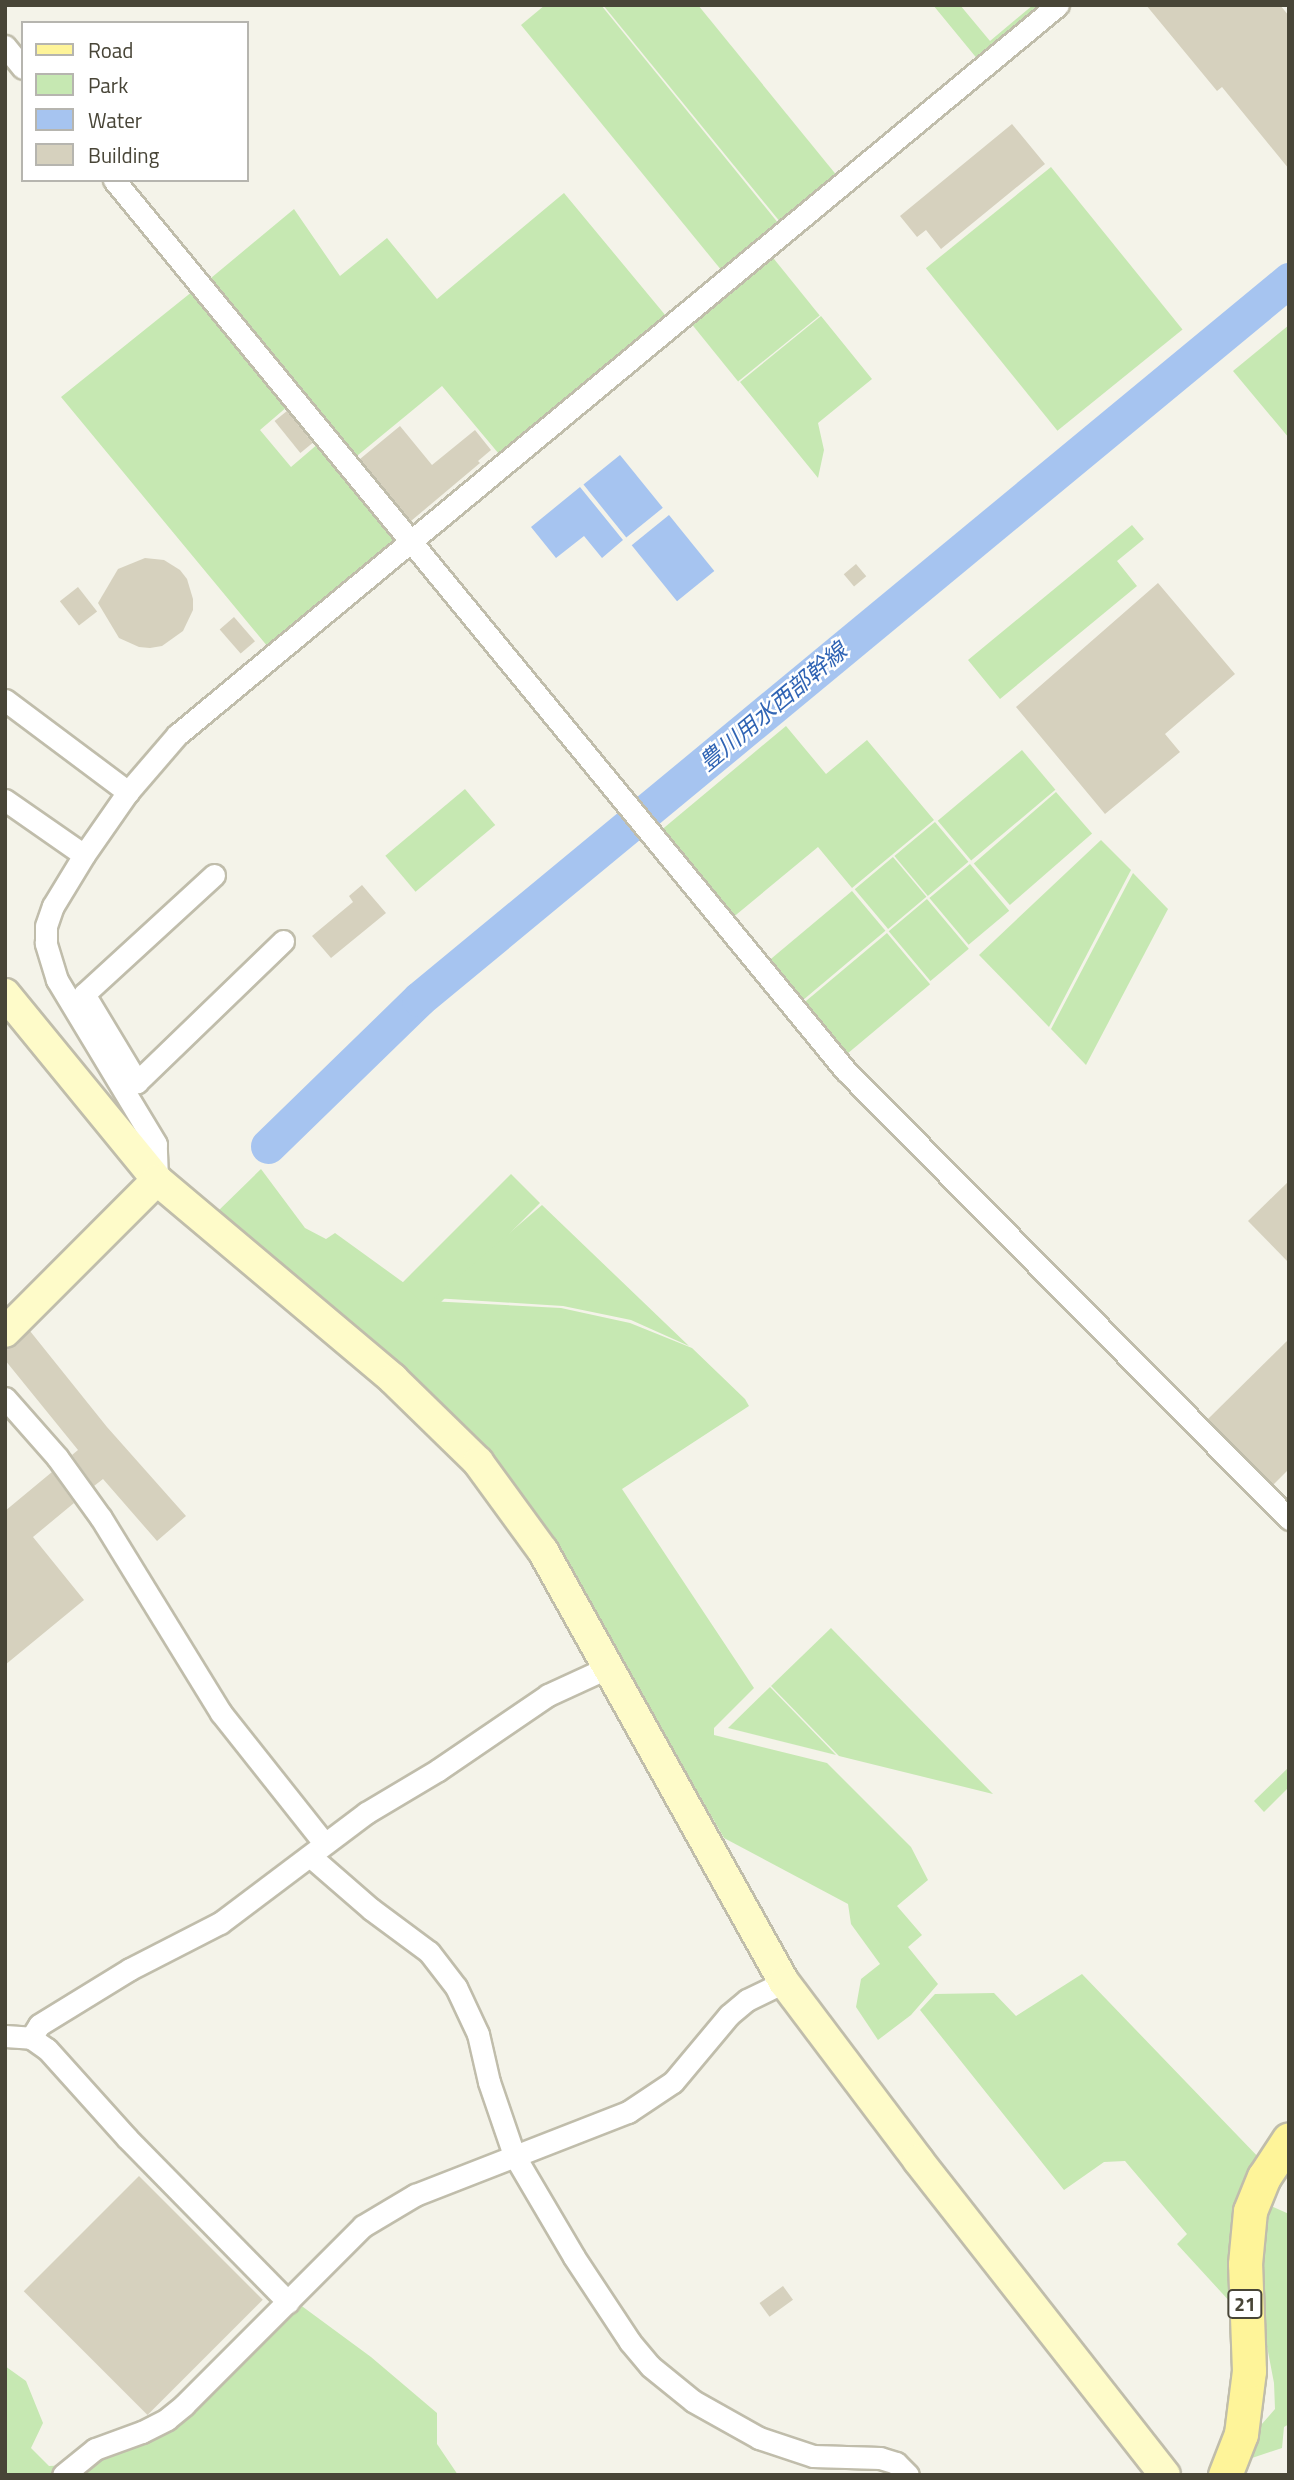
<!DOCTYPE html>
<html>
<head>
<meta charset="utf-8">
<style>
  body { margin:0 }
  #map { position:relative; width:1294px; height:2480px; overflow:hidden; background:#f4f3e9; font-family:"Titillium Web","Noto Sans JP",sans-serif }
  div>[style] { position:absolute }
  .green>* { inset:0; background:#c6e8b2; transform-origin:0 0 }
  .water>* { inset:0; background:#a6c4f0; transform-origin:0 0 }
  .river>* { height:35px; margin:-17.5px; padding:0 17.5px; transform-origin:17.5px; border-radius:17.5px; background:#a6c4f0 }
  .building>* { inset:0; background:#d6d1be; transform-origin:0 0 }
  .roads { filter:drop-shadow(2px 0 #c0bdab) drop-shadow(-2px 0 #c0bdab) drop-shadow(0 2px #c0bdab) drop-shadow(0 -2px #c0bdab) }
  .street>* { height:21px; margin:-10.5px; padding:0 10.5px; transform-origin:10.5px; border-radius:10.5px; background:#fff }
  .secondary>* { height:30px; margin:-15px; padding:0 15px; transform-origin:15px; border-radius:15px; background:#fefbc9 }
  .primary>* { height:33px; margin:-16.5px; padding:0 16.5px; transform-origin:16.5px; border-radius:16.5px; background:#fef499 }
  span { translate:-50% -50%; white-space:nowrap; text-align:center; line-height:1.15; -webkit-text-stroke:5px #fff; paint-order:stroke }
  .shield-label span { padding:2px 5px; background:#fff; border:2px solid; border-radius:5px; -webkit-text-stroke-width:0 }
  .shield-label { font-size:19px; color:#484537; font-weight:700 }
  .water-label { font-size:23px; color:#3064b4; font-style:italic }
  .frame { position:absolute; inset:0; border:7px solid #484537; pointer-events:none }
  .legend { position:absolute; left:21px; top:21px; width:228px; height:161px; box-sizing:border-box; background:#fff; border:2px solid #b6b5af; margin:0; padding:9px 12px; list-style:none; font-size:21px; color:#484537 }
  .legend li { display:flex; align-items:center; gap:14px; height:35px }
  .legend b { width:35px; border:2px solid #b6b5af }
</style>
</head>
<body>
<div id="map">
  <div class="green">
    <div style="clip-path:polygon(545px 5px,601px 5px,779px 224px,722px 271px,521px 25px)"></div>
    <div style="clip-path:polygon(603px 5px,698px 5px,838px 177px,781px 223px)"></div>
    <div style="clip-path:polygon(933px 5px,960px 5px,990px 41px,1033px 5px,1045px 5px,979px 61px)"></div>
    <div style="left:1051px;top:167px;width:209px;height:161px;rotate:51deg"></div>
    <div style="clip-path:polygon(564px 193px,666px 316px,499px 454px,442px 386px,352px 460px,205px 283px,294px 209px,340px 276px,387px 238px,437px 299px)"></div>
    <div style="left:770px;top:254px;width:79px;height:105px;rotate:51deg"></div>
    <div style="clip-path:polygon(193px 291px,288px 406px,260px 430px,291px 467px,319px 443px,397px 539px,268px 647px,61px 397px)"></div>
    <div style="clip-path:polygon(821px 316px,872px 379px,818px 423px,824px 450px,818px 478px,740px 382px)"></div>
    <div style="clip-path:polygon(1289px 325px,1288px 353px,1289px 438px,1233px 371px)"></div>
    <div style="clip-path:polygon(1132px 525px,1144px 539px,1117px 561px,1137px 586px,1000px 699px,968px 660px)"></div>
    <div style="clip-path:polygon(786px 726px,826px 774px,867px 740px,934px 820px,852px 888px,818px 847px,731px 919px,659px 832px)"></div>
    <div style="left:1022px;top:750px;width:52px;height:110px;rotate:50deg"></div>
    <div style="left:465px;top:789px;width:47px;height:104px;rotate:50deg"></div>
    <div style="left:1056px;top:792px;width:55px;height:109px;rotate:49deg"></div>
    <div style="left:935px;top:822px;width:52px;height:53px;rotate:50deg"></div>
    <div style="clip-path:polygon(1101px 840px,1131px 870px,1049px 1027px,979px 955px)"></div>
    <div style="left:893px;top:857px;width:52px;height:50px;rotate:50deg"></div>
    <div style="left:970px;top:864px;width:61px;height:53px;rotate:50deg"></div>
    <div style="clip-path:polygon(1133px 873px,1168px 909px,1086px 1065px,1051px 1029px)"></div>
    <div style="left:852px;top:891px;width:52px;height:111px;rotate:50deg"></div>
    <div style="left:927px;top:899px;width:65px;height:50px;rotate:50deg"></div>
    <div style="left:887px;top:933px;width:67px;height:110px;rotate:50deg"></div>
    <div style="clip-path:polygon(261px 1169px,305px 1228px,326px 1239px,335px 1233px,429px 1301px,561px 1308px,630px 1323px,692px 1348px,745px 1399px,749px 1406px,622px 1489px,754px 1688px,714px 1728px,714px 1735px,827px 1763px,911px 1847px,928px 1880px,897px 1906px,922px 1935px,908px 1947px,938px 1984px,911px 2015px,878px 2040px,856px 2007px,861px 1979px,880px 1964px,851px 1924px,848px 1904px,724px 1838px,551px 1537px,497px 1460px,430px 1395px,216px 1213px)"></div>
    <div style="left:511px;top:1174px;width:41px;height:154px;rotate:45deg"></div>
    <div style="clip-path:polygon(542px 1205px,689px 1346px,631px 1320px,563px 1306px,434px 1298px)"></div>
    <div style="clip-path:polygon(831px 1628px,993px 1794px,839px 1756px,771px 1686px)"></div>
    <div style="clip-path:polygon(770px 1687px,836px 1755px,728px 1728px)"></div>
    <div style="clip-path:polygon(1289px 1767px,1289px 1787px,1264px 1812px,1254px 1801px)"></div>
    <div style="clip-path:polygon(1082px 1974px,1264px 2163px,1232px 2304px,1177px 2244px,1187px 2234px,1125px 2161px,1104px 2162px,1064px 2190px,920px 2010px,935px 1994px,994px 1993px,1016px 2016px)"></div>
    <div style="clip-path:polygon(1271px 2206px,1289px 2214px,1289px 2424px,1284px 2427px,1282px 2448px,1252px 2458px,1261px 2425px,1275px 2409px,1274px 2383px,1260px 2310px,1261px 2260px)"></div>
    <div style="clip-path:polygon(299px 2304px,371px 2357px,437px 2413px,437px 2444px,458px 2475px,5px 2475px,5px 2366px,26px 2381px,43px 2423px,31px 2448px,49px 2466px,87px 2464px,170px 2428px,229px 2377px)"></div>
  </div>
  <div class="water">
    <div style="left:620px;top:455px;width:68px;height:47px;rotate:51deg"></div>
    <div style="clip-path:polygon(580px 487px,623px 540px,602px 558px,584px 536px,556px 558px,531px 527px)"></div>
    <div style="left:669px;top:515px;width:72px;height:48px;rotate:51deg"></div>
  </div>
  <div class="river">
    <div style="left:268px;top:1146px;width:211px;rotate:-44.2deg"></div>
    <div style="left:419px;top:999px;width:1129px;rotate:-39.57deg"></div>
  </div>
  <div class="building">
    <div style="clip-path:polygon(1146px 5px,1280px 5px,1289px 16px,1289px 169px,1222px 87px,1217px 91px)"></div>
    <div style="clip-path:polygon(1012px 124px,1045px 164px,941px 249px,926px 230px,917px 237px,900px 216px)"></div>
    <div style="left:287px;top:411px;width:41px;height:16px;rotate:51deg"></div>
    <div style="clip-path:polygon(400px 426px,432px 465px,475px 430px,491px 450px,478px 461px,480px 463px,411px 521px,360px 459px)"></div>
    <div style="clip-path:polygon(145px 558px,164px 560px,180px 570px,187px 579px,193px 599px,193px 610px,183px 631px,162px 646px,150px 648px,139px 647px,119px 638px,98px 603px,118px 569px)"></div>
    <div style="left:856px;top:564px;width:16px;height:16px;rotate:50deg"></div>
    <div style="clip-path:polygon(1158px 583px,1235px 674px,1165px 734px,1180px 752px,1105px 814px,1016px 707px)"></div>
    <div style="left:78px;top:587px;width:31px;height:23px;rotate:52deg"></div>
    <div style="left:234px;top:617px;width:32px;height:19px;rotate:49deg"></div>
    <div style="clip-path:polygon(362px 885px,386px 913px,331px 958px,312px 936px,353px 902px,349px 896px)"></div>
    <div style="clip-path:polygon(1289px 1181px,1289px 1263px,1248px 1221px)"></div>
    <div style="clip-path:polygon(30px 1331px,107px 1427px,186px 1516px,157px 1541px,103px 1479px,94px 1486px,72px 1455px,78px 1450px,5px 1360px,5px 1349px,17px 1345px)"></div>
    <div style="clip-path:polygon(1289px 1339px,1289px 1469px,1273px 1485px,1208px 1419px)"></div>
    <div style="clip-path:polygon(52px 1472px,74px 1503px,33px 1537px,84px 1600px,5px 1665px,5px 1511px)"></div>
    <div style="left:139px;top:2176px;width:175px;height:163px;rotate:45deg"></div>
    <div style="left:783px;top:2286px;width:17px;height:29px;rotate:54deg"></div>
  </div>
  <div class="roads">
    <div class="street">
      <div style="left:5px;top:46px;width:28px;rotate:51deg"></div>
      <div style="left:114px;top:180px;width:1153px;rotate:50.6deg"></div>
      <div style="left:846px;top:1071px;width:630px;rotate:45.32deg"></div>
      <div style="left:5px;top:700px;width:154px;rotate:36.8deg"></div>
      <div style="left:5px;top:800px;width:96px;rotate:34.8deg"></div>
      <div style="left:214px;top:875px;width:176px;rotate:137.5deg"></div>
      <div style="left:84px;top:994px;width:103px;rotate:58.9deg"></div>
      <div style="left:137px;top:1082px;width:203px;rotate:-44deg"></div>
      <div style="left:157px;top:1180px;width:36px;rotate:-92deg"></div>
      <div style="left:156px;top:1144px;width:192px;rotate:-121.1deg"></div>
      <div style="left:57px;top:980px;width:39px;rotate:-107deg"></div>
      <div style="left:46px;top:943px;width:17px;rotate:-90deg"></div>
      <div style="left:46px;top:926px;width:21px;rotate:-71deg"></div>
      <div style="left:53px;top:906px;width:60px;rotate:-58.7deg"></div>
      <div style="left:84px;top:855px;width:77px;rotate:-55.1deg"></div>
      <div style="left:128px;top:792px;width:75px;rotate:-49.3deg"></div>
      <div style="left:177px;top:735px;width:1144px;rotate:-39.65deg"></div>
      <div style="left:5px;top:1398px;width:79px;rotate:48.6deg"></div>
      <div style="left:57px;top:1457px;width:75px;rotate:54.2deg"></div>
      <div style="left:101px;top:1518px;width:229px;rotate:58.4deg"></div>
      <div style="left:221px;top:1713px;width:166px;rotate:51.6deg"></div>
      <div style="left:310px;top:1856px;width:81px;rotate:41deg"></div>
      <div style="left:371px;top:1909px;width:72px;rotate:36.6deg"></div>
      <div style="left:429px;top:1952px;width:44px;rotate:52.4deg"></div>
      <div style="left:456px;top:1987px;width:52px;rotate:64.9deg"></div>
      <div style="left:478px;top:2034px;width:49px;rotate:77.1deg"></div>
      <div style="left:489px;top:2082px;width:77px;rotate:71.1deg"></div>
      <div style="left:514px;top:2155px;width:118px;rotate:59.5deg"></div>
      <div style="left:574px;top:2257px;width:102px;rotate:56.6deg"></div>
      <div style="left:630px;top:2342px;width:31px;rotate:50deg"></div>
      <div style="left:650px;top:2366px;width:55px;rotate:39.1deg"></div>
      <div style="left:693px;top:2401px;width:76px;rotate:29.3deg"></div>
      <div style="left:759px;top:2438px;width:57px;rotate:18.4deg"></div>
      <div style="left:813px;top:2456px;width:67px;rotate:1.7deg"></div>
      <div style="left:880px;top:2458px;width:17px;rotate:17deg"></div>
      <div style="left:896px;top:2463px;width:17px;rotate:45deg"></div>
      <div style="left:5px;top:2036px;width:26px;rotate:4deg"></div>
      <div style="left:31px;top:2038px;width:19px;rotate:35deg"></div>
      <div style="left:47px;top:2049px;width:120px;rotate:48deg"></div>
      <div style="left:127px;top:2138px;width:230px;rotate:45.5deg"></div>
      <div style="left:31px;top:2038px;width:15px;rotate:-58deg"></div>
      <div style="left:39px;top:2025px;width:107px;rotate:-31.6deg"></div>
      <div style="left:130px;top:1969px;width:101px;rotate:-27.1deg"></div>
      <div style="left:220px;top:1923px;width:183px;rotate:-37deg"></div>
      <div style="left:366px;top:1813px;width:84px;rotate:-30.8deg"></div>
      <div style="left:438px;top:1770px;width:133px;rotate:-34.3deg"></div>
      <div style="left:548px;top:1695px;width:67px;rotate:-24.7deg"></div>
      <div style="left:63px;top:2475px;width:41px;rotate:-39.1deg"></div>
      <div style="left:95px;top:2449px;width:50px;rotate:-19.9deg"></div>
      <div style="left:142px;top:2432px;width:28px;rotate:-27deg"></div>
      <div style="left:167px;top:2419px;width:22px;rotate:-39deg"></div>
      <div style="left:184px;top:2405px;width:253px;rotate:-45deg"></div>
      <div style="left:363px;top:2226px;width:61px;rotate:-30.8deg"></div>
      <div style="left:415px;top:2195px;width:229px;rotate:-21.3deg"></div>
      <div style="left:628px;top:2112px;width:54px;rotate:-33.7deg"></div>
      <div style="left:673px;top:2082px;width:87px;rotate:-50.1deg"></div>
      <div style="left:729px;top:2015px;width:23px;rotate:-40deg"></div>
      <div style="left:747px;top:2000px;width:41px;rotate:-25.9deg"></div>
    </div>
    <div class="secondary">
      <div style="left:5px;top:994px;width:240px;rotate:50.7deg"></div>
      <div style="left:157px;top:1180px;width:309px;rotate:40.1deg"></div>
      <div style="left:393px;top:1379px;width:119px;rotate:44.3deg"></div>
      <div style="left:478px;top:1462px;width:110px;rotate:53.9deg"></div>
      <div style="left:543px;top:1551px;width:494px;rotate:60.8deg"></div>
      <div style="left:784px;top:1982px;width:223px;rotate:53deg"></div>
      <div style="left:918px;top:2160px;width:400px;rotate:51.9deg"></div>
      <div style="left:5px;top:1332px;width:215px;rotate:-45deg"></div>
    </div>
    <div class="primary">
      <div style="left:1225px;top:2475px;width:44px;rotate:-68.7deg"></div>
      <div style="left:1241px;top:2434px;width:64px;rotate:-82.8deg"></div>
      <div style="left:1249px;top:2371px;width:107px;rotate:-92.1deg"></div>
      <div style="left:1245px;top:2264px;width:53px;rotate:-84.6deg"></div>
      <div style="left:1250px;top:2211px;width:37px;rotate:-68deg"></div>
      <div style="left:1264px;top:2177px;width:45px;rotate:-56.7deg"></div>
    </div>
  </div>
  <div class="shield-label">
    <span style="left:1245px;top:2304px">21</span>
  </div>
  <div class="water-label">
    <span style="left:773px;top:707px;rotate:-40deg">豊川用水西部幹線</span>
  </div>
  <div class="frame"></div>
  <ul class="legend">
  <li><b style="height:9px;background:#fef499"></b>Road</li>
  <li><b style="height:19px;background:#c6e8b2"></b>Park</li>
  <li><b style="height:19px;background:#a6c4f0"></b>Water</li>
  <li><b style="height:19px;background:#d6d1be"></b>Building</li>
  </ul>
</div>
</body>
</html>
